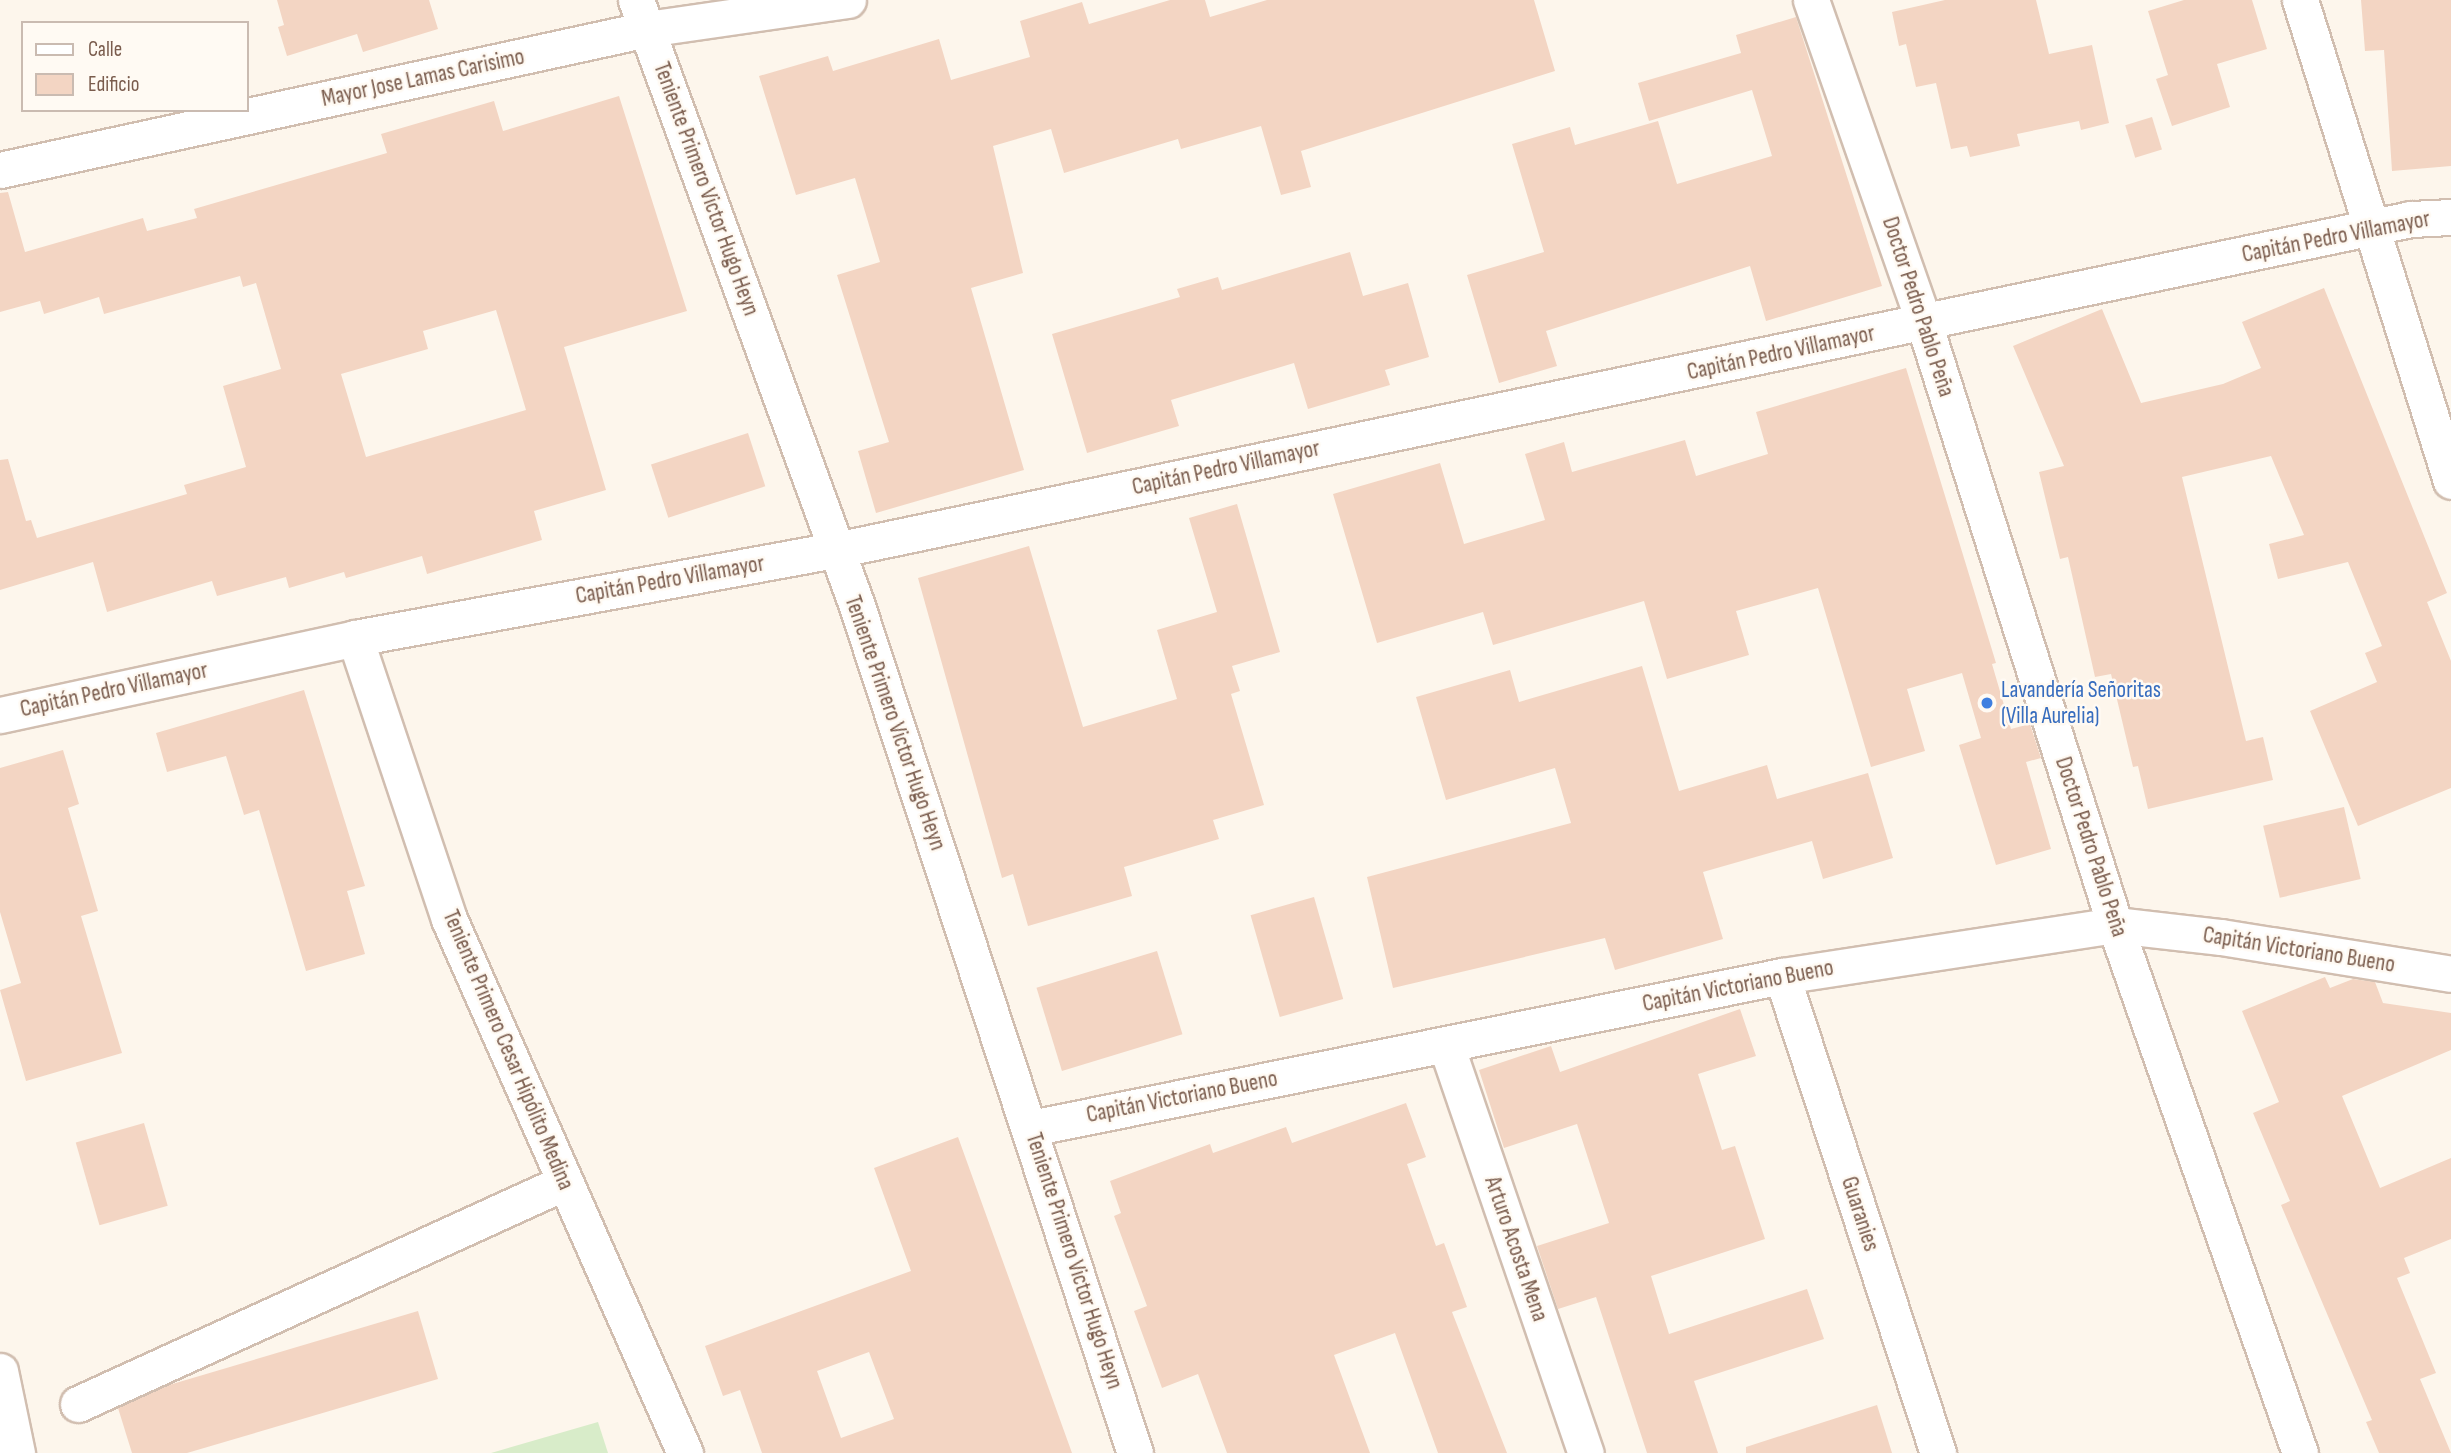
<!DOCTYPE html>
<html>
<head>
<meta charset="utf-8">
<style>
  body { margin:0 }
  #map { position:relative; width:2451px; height:1453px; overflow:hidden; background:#fdf6ec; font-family:"Sofia Sans Condensed",sans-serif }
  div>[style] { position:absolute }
  .green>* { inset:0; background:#d8ecc9 }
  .building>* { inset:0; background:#f3d5c3; transform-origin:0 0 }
  .roads { filter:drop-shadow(2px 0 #d1beb0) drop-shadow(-2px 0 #d1beb0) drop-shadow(0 2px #d1beb0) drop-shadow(0 -2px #d1beb0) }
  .minor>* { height:35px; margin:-17.5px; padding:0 17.5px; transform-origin:17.5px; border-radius:17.5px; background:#fff }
  .dots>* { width:19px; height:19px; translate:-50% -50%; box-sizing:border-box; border:4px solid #fffaf3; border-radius:50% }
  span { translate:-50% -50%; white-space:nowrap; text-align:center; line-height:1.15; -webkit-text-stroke:5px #fffaf3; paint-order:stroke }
  .street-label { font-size:23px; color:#7a5c4d }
  .shop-label { font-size:23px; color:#366cbe }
  .left { translate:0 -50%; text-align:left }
  .legend { position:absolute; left:21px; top:21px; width:228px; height:91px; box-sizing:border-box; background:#fffaf3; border:2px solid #cabbb1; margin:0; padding:9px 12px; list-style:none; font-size:21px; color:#7a5c4d }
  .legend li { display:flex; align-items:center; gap:14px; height:35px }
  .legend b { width:35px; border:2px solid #cabbb1 }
</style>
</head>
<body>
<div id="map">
  <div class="green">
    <div style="clip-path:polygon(598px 1422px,608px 1453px,491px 1453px)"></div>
  </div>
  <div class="building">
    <div style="clip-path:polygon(277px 0,429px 0,438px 29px,363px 52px,357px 34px,287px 56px,278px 27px,284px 25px)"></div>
    <div style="clip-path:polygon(1170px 0,1205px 0,1210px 17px,1267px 0,1534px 0,1555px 71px,1301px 151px,1311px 187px,1281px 195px,1261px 126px,1181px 149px,1178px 139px,1064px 173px,1051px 129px,993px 146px,1023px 273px,971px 288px,1024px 470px,876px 513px,858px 451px,889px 442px,837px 275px,880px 262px,855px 178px,796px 195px,759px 76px,828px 56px,833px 71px,939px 39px,951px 80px,1030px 57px,1020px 21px,1082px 2px,1089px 24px)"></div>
    <div style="clip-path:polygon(1945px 0,2036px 0,2049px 54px,2092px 45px,2109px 123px,2081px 130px,2079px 121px,2017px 134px,2020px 146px,1970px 157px,1967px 146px,1951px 149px,1936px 83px,1916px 87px,1906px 44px,1899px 46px,1892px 12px)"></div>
    <div style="clip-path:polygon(2184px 0,2252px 0,2267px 49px,2217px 64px,2230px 107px,2172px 126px,2156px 79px,2168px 75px,2148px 11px)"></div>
    <div style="clip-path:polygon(2361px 0,2451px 0,2451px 166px,2392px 171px,2384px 50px,2365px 51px)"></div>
    <div style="clip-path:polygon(1796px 17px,1882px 286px,1766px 321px,1750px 266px,1546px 331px,1557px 366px,1499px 383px,1467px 275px,1544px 252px,1512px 144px,1570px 127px,1575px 145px,1658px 121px,1677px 184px,1772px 156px,1752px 90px,1649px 121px,1638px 83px,1741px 53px,1736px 35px)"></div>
    <div style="clip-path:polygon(evenodd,619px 96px,687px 311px,564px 347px,606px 490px,534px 511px,542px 540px,427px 574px,422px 556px,346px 578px,344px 572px,289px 588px,286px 577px,217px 596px,212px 581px,107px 612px,93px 562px,0 590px,0 460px,8px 459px,26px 521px,31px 520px,37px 538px,187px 494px,184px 485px,246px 467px,223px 386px,281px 369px,256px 283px,243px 287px,240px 276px,104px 314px,99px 297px,44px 314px,40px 301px,0 312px,0 193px,8px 192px,25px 252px,143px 218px,147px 231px,197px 218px,194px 209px,387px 153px,381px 134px,494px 101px,503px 131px,619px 96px,496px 310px,526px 410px,366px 457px,341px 374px,428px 349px,423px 331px,496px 310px)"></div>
    <div style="left:2152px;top:117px;width:34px;height:28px;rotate:73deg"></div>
    <div style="clip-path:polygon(1350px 252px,1363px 296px,1408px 283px,1429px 357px,1385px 370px,1390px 385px,1308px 409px,1294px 363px,1171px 400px,1179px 426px,1087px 453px,1052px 334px,1180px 297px,1177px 289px,1218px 277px,1222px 290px)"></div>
    <div style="clip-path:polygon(2324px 288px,2447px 593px,2427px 602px,2451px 661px,2451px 788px,2358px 826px,2310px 711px,2377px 682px,2365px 653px,2382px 646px,2348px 562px,2278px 579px,2269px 544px,2304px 535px,2271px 456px,2182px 477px,2246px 741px,2263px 737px,2273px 780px,2148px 809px,2138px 766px,2133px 767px,2111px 674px,2095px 677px,2068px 557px,2060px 559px,2039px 472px,2064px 466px,2013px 346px,2102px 309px,2141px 403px,2223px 384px,2261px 368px,2242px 322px)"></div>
    <div style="clip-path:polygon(1906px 368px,1996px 663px,1992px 664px,2011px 729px,2030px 724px,2041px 758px,2026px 762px,2051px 849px,1996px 865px,1959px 745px,1981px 738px,1962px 673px,1907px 689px,1925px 751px,1871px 767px,1818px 588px,1736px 611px,1749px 655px,1667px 679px,1644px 601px,1493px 645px,1483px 612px,1377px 643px,1333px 494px,1440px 463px,1464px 544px,1545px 520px,1525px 454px,1564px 442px,1572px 472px,1685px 440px,1696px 476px,1768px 454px,1756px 412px)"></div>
    <div style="left:748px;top:433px;width:56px;height:102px;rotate:72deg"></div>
    <div style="clip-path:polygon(1237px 504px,1280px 652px,1232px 666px,1240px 691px,1231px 694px,1264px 805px,1213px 820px,1219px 839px,1124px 867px,1132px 896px,1028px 926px,1013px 874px,1002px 878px,918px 578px,1029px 546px,1083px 727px,1177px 699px,1157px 630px,1217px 612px,1189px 518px)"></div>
    <div style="clip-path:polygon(1642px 666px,1679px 791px,1767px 765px,1777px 799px,1868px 773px,1893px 858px,1823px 879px,1812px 841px,1703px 872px,1723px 939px,1615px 970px,1605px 938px,1393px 988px,1367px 877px,1571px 823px,1555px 768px,1446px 800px,1416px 697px,1510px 670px,1519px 702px)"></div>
    <div style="clip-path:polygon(304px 690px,365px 886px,347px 891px,365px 954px,306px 971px,259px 810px,244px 815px,226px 756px,167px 772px,156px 733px)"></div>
    <div style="clip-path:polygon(63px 750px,79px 804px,68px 808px,98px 911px,81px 916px,122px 1053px,26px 1081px,0 990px,21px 983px,0 912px,0 768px)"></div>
    <div style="left:2344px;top:807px;width:74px;height:83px;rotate:77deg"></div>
    <div style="left:1314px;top:897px;width:106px;height:66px;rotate:74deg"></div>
    <div style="left:1157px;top:951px;width:87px;height:126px;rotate:73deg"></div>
    <div style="clip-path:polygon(2325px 977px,2330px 988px,2353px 979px,2375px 982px,2383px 1003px,2451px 1013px,2451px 1050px,2342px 1096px,2380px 1188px,2451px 1158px,2451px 1239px,2404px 1258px,2410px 1273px,2397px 1278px,2436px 1373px,2420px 1379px,2451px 1453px,2379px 1453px,2366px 1422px,2372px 1420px,2281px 1205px,2290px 1201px,2253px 1113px,2279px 1102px,2242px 1011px)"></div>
    <div style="clip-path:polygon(1740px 1009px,1756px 1056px,1698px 1074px,1722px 1150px,1735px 1146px,1765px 1239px,1651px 1276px,1669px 1334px,1807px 1289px,1824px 1339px,1694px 1381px,1718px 1453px,1647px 1453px,1596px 1297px,1558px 1309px,1537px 1246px,1609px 1223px,1577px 1124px,1504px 1148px,1479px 1070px,1551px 1046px,1560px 1072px)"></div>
    <div style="clip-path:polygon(1406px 1103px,1426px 1157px,1407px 1164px,1436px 1246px,1444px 1243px,1467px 1307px,1452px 1312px,1507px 1453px,1438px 1453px,1395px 1333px,1334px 1355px,1370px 1453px,1227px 1453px,1198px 1374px,1162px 1388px,1134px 1311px,1147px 1306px,1114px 1216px,1121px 1213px,1110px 1181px,1210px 1144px,1213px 1153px,1286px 1127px,1292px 1143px)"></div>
    <div style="left:144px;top:1123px;width:86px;height:71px;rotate:74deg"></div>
    <div style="clip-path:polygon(evenodd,958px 1137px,1072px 1453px,762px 1453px,740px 1390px,723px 1396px,705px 1346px,911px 1271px,874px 1168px,958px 1137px,869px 1352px,894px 1419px,841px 1438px,817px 1371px,869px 1352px)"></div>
    <div style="clip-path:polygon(418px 1311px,438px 1379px,187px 1453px,132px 1453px,118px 1408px,169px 1385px)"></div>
    <div style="clip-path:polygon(1877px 1405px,1892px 1453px,1746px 1453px,1746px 1447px)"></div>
  </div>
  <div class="roads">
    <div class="minor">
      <div style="left:636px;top:0;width:645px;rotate:69.96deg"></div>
      <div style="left:857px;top:606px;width:891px;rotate:71.83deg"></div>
      <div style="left:1811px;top:0;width:342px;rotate:70.7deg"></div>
      <div style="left:1924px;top:323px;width:632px;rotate:72.4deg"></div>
      <div style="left:2115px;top:925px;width:559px;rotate:70.69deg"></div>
      <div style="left:2300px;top:0;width:504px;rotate:72.57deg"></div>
      <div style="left:0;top:170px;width:662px;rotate:-12.29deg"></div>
      <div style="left:647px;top:29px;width:203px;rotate:-8.2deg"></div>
      <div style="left:355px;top:638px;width:296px;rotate:71.5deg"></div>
      <div style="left:449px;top:919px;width:584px;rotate:66.16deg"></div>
      <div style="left:0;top:715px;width:363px;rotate:-12.2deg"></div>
      <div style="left:355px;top:638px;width:489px;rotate:-10.4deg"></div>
      <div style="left:836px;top:550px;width:1609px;rotate:-11.87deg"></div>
      <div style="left:2411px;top:219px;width:40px;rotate:-2.9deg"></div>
      <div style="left:1782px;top:976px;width:502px;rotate:71.89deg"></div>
      <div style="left:1446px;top:1045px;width:431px;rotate:71.1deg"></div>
      <div style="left:1031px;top:1128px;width:766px;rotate:-11.44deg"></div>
      <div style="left:1782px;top:976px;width:337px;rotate:-8.7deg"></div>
      <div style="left:2115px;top:925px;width:107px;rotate:6.5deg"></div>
      <div style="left:2221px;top:937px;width:233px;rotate:9.1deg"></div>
      <div style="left:0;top:1371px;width:84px;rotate:78.3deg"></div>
      <div style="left:78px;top:1404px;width:535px;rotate:-24.51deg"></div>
    </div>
  </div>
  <div class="dots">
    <div style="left:1987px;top:703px;background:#3f7fe0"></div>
  </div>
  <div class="street-label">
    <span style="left:423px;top:78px;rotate:-12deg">Mayor Jose Lamas Carisimo</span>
    <span style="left:706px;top:189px;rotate:70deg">Teniente Primero Victor Hugo Heyn</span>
    <span style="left:2336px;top:237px;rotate:-11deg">Capitán Pedro Villamayor</span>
    <span style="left:1918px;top:307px;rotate:72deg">Doctor Pedro Pablo Peña</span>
    <span style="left:1781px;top:353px;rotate:-12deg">Capitán Pedro Villamayor</span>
    <span style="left:1226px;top:468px;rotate:-12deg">Capitán Pedro Villamayor</span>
    <span style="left:670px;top:580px;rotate:-10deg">Capitán Pedro Villamayor</span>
    <span style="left:114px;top:690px;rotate:-12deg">Capitán Pedro Villamayor</span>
    <span style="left:895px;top:723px;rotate:71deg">Teniente Primero Victor Hugo Heyn</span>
    <span style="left:2091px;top:847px;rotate:72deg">Doctor Pedro Pablo Peña</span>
    <span style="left:2299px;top:950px;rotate:9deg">Capitán Victoriano Bueno</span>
    <span style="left:1738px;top:986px;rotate:-11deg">Capitán Victoriano Bueno</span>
    <span style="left:508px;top:1050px;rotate:67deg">Teniente Primero Cesar Hipólito Medina</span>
    <span style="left:1182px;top:1097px;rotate:-11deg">Capitán Victoriano Bueno</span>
    <span style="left:1860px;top:1214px;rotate:72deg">Guaranies</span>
    <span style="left:1516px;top:1249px;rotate:71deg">Arturo Acosta Mena</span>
    <span style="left:1074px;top:1261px;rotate:72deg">Teniente Primero Victor Hugo Heyn</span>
  </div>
  <div class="shop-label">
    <span class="left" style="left:2001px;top:703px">Lavandería Señoritas<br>(Villa Aurelia)</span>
  </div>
  <ul class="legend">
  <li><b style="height:9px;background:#fff"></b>Calle</li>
  <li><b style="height:19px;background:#f3d5c3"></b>Edificio</li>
  </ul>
</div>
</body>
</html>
